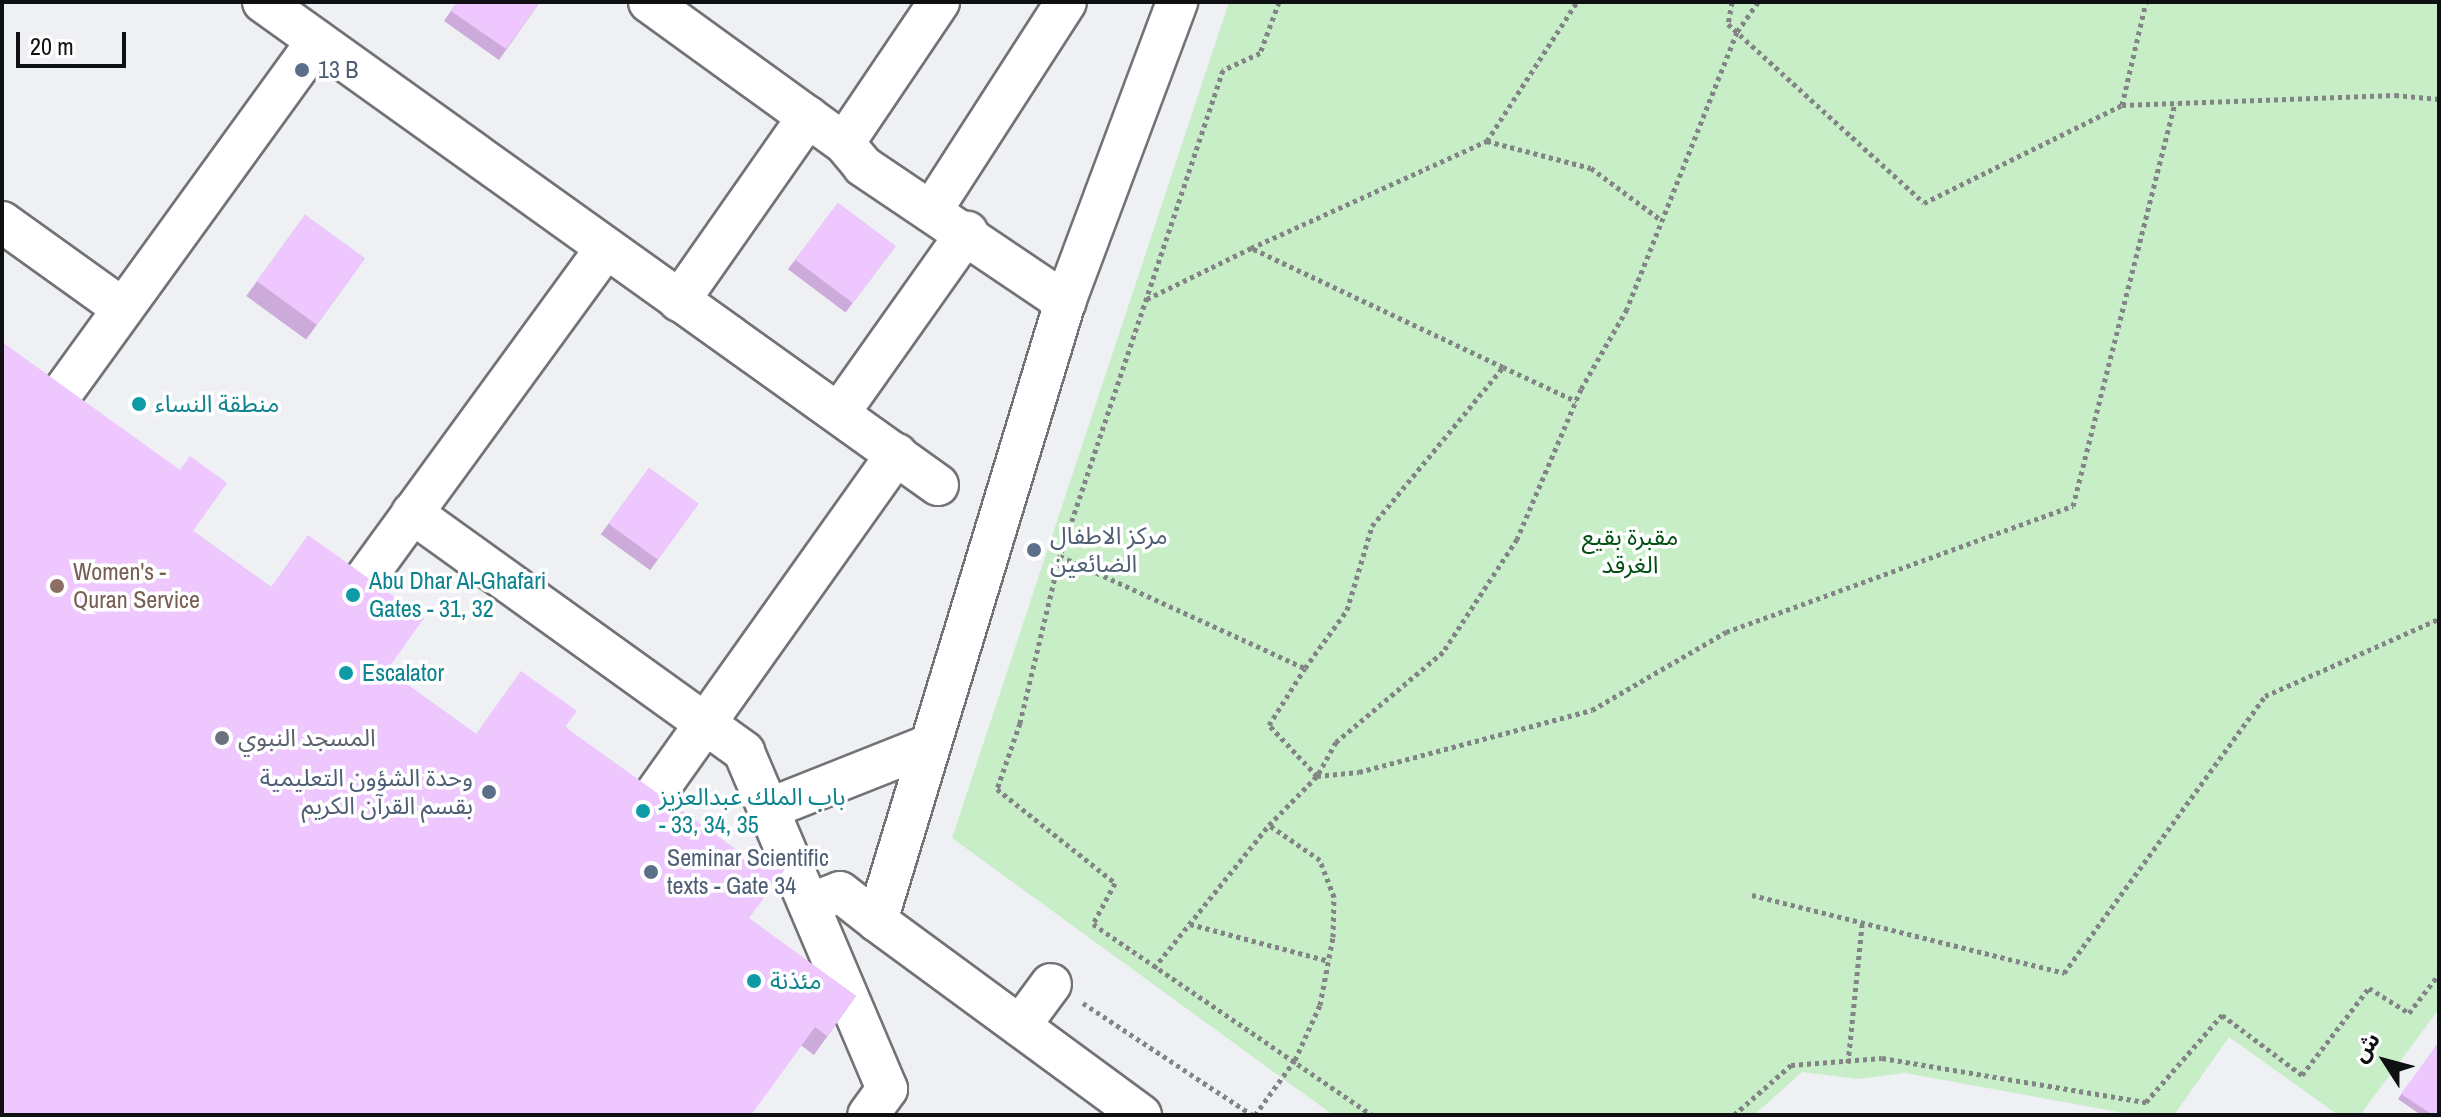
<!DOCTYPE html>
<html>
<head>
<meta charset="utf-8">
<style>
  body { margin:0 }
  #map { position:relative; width:2441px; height:1117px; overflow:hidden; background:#eef0f3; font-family:"Archivo Narrow","Noto Sans Arabic",sans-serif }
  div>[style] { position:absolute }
  .green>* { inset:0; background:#c8eec8 }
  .path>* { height:5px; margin-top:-2.5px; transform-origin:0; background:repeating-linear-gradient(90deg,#838486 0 4px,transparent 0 8px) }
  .roads { filter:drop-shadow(2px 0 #717376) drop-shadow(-2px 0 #717376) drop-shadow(0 2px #717376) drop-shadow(0 -2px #717376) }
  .minor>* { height:40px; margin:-20px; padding:0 20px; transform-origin:20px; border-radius:20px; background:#fff }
  .wall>* { inset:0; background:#ccabda; transform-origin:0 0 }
  .building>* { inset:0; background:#edc7fe; transform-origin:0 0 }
  .dots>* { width:22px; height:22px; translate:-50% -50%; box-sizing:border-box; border:4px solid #fff; border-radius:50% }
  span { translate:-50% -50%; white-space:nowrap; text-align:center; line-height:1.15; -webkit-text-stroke:7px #fff; paint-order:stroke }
  .service-label { font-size:24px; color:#4e5e75 }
  .left { translate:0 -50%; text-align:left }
  .right { translate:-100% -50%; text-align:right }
  .culture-label { font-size:24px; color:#0d838f }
  .park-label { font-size:24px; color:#004f12 }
  .education-label { font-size:24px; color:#785e54 }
  .worship-label { font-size:24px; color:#5b616d }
  .frame { position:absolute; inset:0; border:4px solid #0f1011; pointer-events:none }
  .north { position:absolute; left:2345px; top:1021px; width:80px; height:80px; -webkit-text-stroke:6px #fff; paint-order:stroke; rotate:306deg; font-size:22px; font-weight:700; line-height:32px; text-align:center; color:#0f1011 }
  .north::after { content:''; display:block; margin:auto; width:28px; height:36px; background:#0f1011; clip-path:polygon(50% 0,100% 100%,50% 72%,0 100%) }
  .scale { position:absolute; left:16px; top:32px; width:110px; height:36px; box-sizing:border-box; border:4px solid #0f1011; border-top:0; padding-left:10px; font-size:24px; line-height:28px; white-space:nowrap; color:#0f1011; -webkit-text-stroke:6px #fff; paint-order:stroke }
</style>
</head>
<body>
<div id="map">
  <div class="green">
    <div style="clip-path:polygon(1229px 2px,2439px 2px,2439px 1009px,2360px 1115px,2338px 1115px,2229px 1037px,2174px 1115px,2135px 1115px,1905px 1073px,1858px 1079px,1802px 1072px,1754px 1115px,1333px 1115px,952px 838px)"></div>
  </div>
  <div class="path">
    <div style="left:1279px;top:2px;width:54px;rotate:110.4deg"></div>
    <div style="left:1260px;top:53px;width:41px;rotate:155.3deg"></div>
    <div style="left:1223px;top:70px;width:513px;rotate:108.54deg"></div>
    <div style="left:1060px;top:556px;width:269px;rotate:24.6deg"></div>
    <div style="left:1305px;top:668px;width:72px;rotate:-54.1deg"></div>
    <div style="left:1347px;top:610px;width:88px;rotate:-73.4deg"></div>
    <div style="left:1372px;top:526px;width:206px;rotate:-50.5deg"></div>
    <div style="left:1503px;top:367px;width:279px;rotate:-154.7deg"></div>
    <div style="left:1251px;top:248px;width:259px;rotate:-24.4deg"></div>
    <div style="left:1487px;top:141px;width:166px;rotate:-57.1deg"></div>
    <div style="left:1732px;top:2px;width:22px;rotate:100deg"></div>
    <div style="left:1728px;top:24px;width:265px;rotate:42.4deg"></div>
    <div style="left:1924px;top:203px;width:221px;rotate:-26.3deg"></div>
    <div style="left:2122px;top:105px;width:106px;rotate:-76.9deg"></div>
    <div style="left:1758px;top:2px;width:37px;rotate:125deg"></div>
    <div style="left:1737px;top:32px;width:298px;rotate:111.7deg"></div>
    <div style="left:1627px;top:309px;width:92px;rotate:119.9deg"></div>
    <div style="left:1581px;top:389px;width:163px;rotate:113.1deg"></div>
    <div style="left:1517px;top:539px;width:135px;rotate:123.2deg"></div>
    <div style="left:1443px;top:652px;width:140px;rotate:139.9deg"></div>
    <div style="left:1336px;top:742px;width:39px;rotate:119deg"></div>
    <div style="left:1317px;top:776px;width:42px;rotate:-5.4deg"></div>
    <div style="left:1359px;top:772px;width:241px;rotate:-14.9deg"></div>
    <div style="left:1592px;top:710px;width:155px;rotate:-30.2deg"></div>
    <div style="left:1726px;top:632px;width:369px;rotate:-20deg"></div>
    <div style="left:2073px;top:506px;width:416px;rotate:-75.8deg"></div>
    <div style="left:2122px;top:105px;width:273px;rotate:-2.1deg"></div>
    <div style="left:2395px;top:95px;width:44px;rotate:5.2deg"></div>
    <div style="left:1487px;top:141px;width:107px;rotate:14.6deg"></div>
    <div style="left:1591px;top:168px;width:87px;rotate:36.6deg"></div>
    <div style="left:1147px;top:299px;width:116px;rotate:-26.1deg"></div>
    <div style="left:1503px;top:367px;width:81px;rotate:25deg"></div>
    <div style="left:1060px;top:556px;width:172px;rotate:103.5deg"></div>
    <div style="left:1020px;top:723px;width:70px;rotate:109.2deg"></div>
    <div style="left:997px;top:789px;width:151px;rotate:38.5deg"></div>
    <div style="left:1115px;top:883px;width:47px;rotate:118.2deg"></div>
    <div style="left:1093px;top:924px;width:338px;rotate:34.4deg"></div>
    <div style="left:1752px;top:895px;width:322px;rotate:14deg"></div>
    <div style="left:2064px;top:973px;width:342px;rotate:-54deg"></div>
    <div style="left:2265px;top:696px;width:190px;rotate:-23.9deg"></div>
    <div style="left:1190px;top:924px;width:144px;rotate:14.9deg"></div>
    <div style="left:1154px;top:968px;width:184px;rotate:-51.2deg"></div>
    <div style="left:1269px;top:825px;width:69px;rotate:-45.6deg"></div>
    <div style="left:1317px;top:776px;width:70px;rotate:-133.3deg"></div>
    <div style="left:1269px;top:725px;width:67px;rotate:-57.7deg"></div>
    <div style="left:1083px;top:1003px;width:203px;rotate:33.5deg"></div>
    <div style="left:1848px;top:1063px;width:139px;rotate:-84.2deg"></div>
    <div style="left:1255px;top:1115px;width:68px;rotate:-54deg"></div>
    <div style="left:1295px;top:1060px;width:60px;rotate:-65.6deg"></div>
    <div style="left:1320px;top:1005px;width:69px;rotate:-79.2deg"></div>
    <div style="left:1333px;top:937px;width:40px;rotate:-88.6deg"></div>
    <div style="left:1334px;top:897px;width:40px;rotate:-111deg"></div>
    <div style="left:1320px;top:860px;width:62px;rotate:-145.5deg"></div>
    <div style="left:1734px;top:1115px;width:76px;rotate:-41.3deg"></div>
    <div style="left:1791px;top:1065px;width:91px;rotate:-4.4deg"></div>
    <div style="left:1882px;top:1058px;width:268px;rotate:9.5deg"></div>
    <div style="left:2146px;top:1102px;width:116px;rotate:-48.9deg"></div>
    <div style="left:2222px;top:1015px;width:100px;rotate:36.9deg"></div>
    <div style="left:2302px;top:1075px;width:110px;rotate:-52.4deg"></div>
    <div style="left:2369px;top:988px;width:47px;rotate:32deg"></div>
    <div style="left:2409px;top:1013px;width:49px;rotate:-52.4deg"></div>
  </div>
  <div class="roads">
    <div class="minor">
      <div style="left:263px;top:2px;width:830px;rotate:35.59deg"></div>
      <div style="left:649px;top:2px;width:241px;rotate:35.9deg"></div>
      <div style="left:844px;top:143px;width:30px;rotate:50deg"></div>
      <div style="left:863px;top:166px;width:244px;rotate:34deg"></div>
      <div style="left:844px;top:143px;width:170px;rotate:-56deg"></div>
      <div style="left:932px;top:210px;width:247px;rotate:-57.2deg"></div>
      <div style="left:2px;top:222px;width:148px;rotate:35.6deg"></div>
      <div style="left:679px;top:301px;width:225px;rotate:-55deg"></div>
      <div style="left:52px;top:407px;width:452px;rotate:-54.1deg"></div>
      <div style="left:839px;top:413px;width:222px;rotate:-54.7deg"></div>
      <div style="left:412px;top:513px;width:409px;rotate:35.7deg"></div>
      <div style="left:744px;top:752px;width:366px;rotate:67deg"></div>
      <div style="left:887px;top:1089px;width:32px;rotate:126deg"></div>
      <div style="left:353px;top:595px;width:428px;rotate:-53.9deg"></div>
      <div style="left:768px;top:809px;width:174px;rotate:-21.6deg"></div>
      <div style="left:643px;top:811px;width:438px;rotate:-54.6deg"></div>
      <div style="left:809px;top:904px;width:33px;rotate:-21deg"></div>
      <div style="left:840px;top:892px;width:47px;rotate:38.1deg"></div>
      <div style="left:1020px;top:1026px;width:52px;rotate:-53.6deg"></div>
      <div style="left:1141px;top:1115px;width:328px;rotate:-143.7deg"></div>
      <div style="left:877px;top:921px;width:647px;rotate:-73.11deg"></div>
      <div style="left:1065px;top:302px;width:320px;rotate:-69.5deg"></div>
    </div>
  </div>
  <div class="wall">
    <div style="clip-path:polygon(457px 2px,540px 2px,499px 60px,444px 21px)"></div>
    <div style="left:838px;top:203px;width:72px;height:83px;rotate:37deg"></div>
    <div style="left:305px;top:215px;width:74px;height:100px;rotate:36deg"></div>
    <div style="left:649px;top:468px;width:61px;height:82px;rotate:36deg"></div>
    <div style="clip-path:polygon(193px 531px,476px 734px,566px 727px,749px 919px,856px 996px,814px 1055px,802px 1046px)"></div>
    <div style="clip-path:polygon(2439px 1042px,2436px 1115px,2421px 1115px,2398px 1099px)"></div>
  </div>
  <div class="building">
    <div style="clip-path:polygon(457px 2px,540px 2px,506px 49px,451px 11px)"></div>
    <div style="left:838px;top:203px;width:72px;height:71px;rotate:37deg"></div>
    <div style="left:305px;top:215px;width:74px;height:82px;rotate:36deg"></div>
    <div style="clip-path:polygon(2px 342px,180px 470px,190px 456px,227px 483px,193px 531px,271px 587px,308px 535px,424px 618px,387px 670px,476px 734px,521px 671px,577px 711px,565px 727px,744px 855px,752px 844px,786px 868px,749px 918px,856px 996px,827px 1036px,815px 1027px,751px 1115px,2px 1115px)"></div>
    <div style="left:649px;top:468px;width:61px;height:69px;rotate:36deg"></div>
    <div style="clip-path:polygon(2439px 1042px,2439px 1111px,2436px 1115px,2433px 1115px,2401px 1094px)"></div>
  </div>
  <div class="dots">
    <div style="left:302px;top:70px;background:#5c6f8a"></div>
    <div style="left:139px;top:404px;background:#0f9aa8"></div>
    <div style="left:1034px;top:550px;background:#5c6f8a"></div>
    <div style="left:57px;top:586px;background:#8d6e63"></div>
    <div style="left:353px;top:595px;background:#0f9aa8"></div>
    <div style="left:346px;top:673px;background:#0f9aa8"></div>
    <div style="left:222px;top:738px;background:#6b7280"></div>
    <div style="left:489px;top:792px;background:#5c6f8a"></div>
    <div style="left:643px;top:811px;background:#0f9aa8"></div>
    <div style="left:651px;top:872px;background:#5c6f8a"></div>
    <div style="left:754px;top:981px;background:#0f9aa8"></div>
  </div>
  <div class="service-label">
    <span class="left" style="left:318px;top:70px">13 B</span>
    <span class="left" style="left:1050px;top:550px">مركز الاطفال<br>الضائعين</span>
    <span class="right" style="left:473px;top:792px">وحدة الشؤون التعليمية<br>بقسم القرآن الكريم</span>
    <span class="left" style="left:667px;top:872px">Seminar Scientific<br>texts - Gate 34</span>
  </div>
  <div class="culture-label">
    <span class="left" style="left:155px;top:404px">منطقة النساء</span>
    <span class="left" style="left:369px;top:595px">Abu Dhar Al-Ghafari<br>Gates - 31, 32</span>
    <span class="left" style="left:362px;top:673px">Escalator</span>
    <span class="left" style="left:659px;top:811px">باب الملك عبدالعزيز<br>- 33, 34, 35</span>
    <span class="left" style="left:770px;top:981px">مئذنة</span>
  </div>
  <div class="park-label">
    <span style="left:1630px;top:551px">مقبرة بقيع<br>الغرقد</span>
  </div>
  <div class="education-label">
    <span class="left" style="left:73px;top:586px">Women's -<br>Quran Service</span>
  </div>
  <div class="worship-label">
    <span class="left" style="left:238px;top:738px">المسجد النبوي</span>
  </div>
  <div class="frame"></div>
  <div class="north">ش</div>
  <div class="scale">20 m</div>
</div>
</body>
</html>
